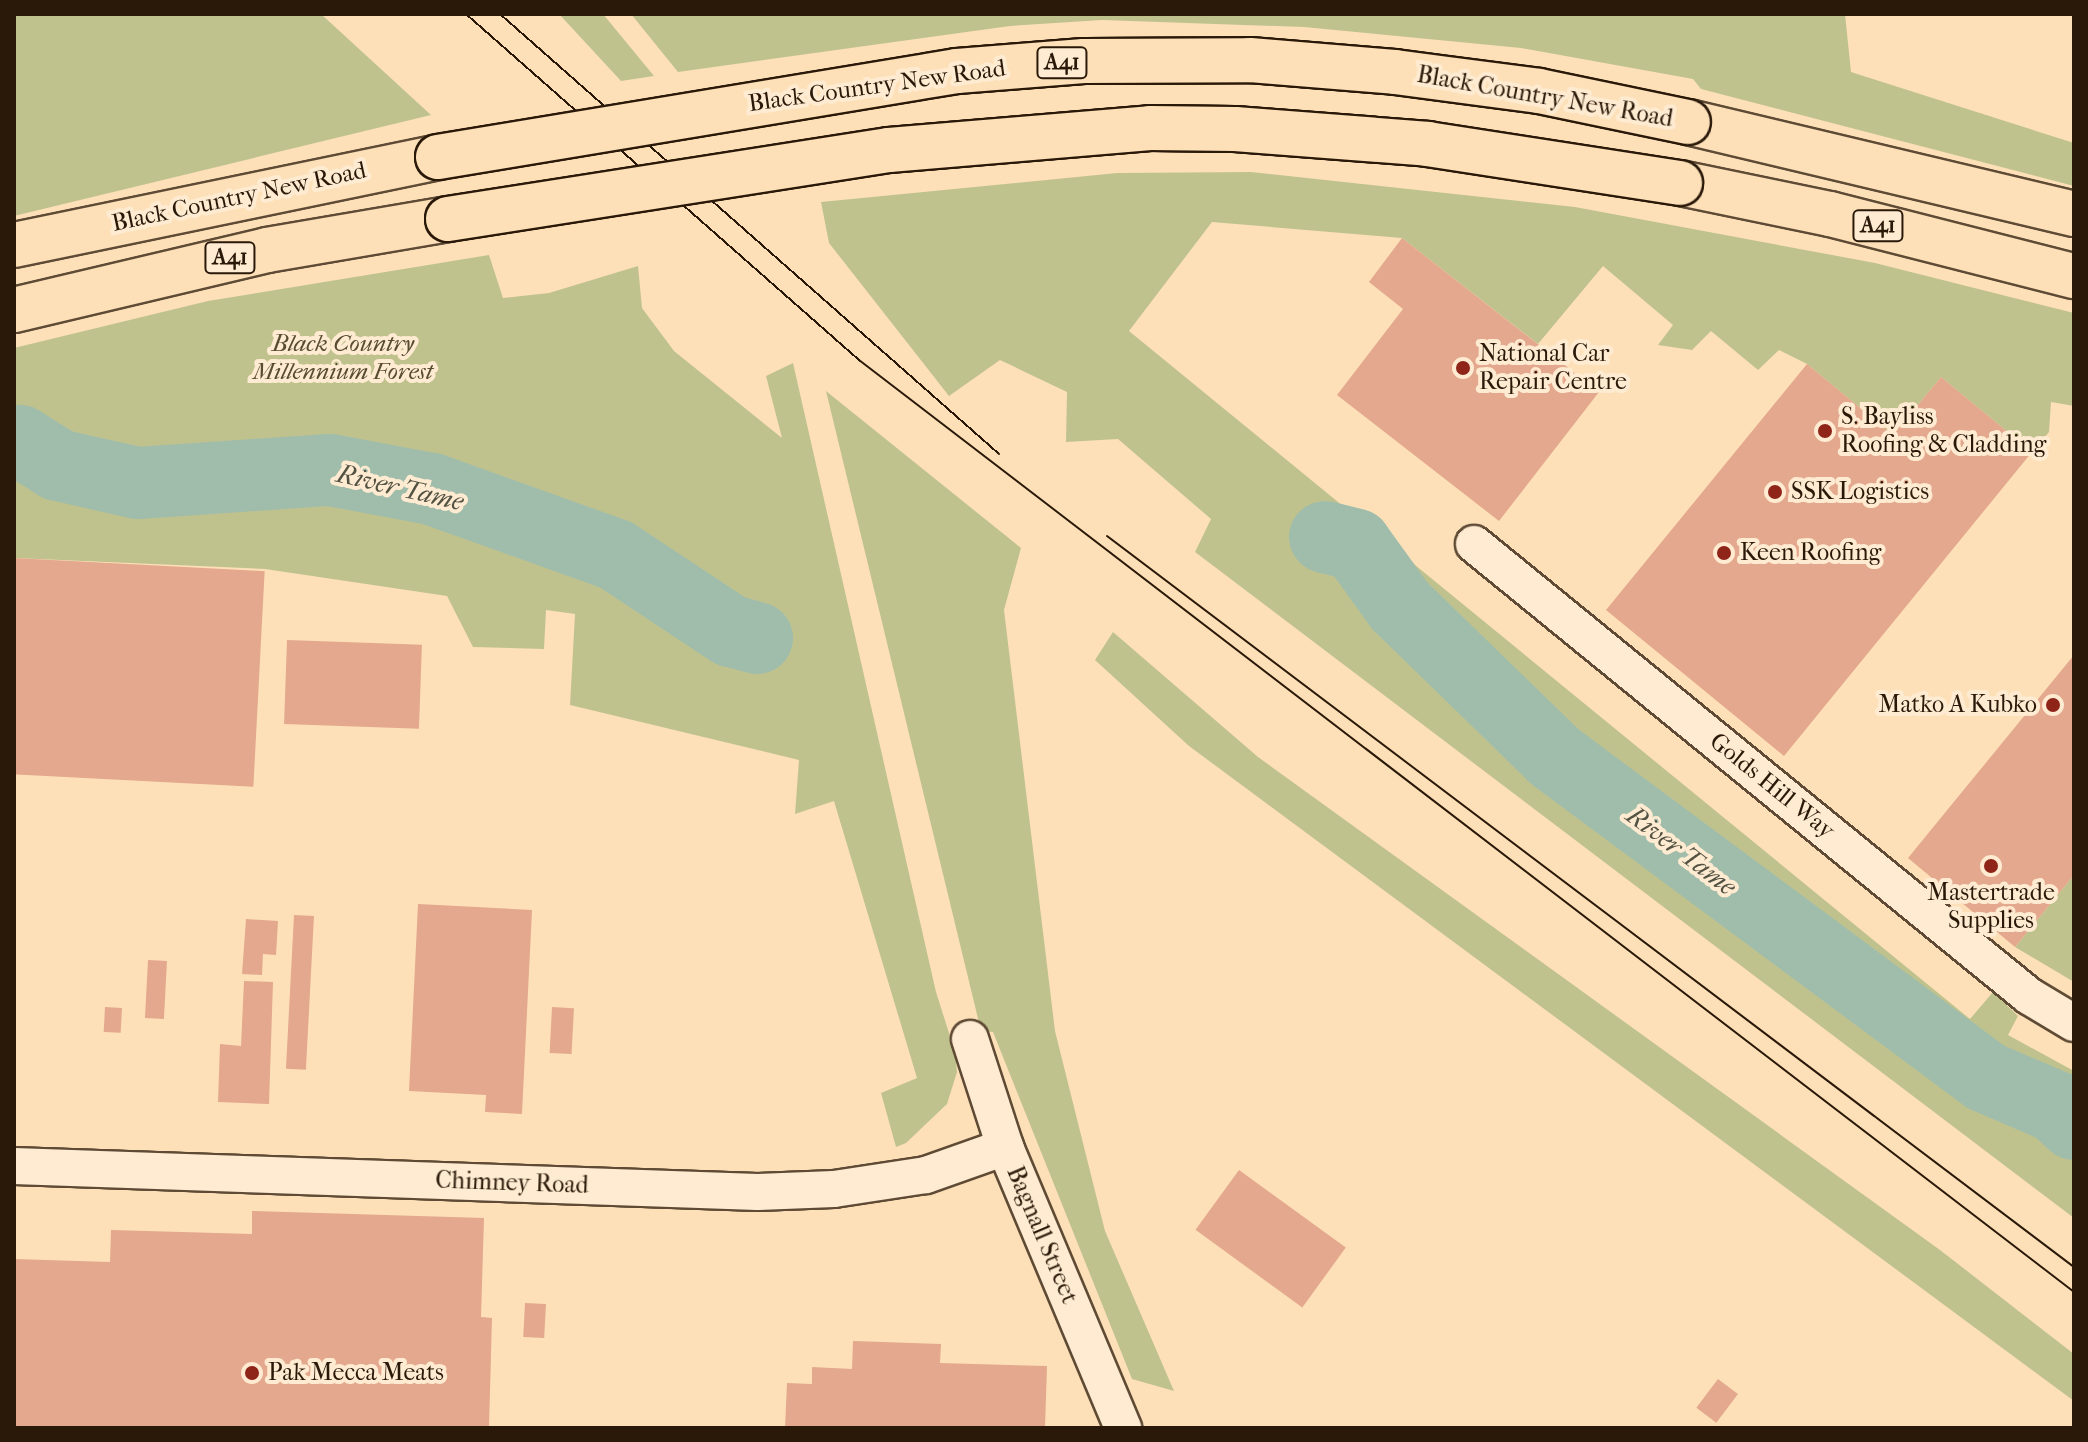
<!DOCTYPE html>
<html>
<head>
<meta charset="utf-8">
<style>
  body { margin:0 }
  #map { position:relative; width:2088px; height:1442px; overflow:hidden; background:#fde0b8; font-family:"IM FELL French Canon",serif }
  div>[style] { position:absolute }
  .green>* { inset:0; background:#c0c28e }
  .river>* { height:72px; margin:-36px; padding:0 36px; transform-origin:36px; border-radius:36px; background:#a0bdab }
  .building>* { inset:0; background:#e3a88d; transform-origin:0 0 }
  .roads { filter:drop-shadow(2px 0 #5f4b35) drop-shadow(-2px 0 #5f4b35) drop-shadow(0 2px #5f4b35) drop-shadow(0 -2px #5f4b35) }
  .minor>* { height:36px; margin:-18px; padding:0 18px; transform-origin:18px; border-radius:18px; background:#feebd1 }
  .trunk>* { height:44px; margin:-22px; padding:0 22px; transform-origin:22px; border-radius:22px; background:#fde0b8 }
  .tram>* { height:2px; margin:-1px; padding:0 1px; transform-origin:1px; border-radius:1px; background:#2a1909 }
  .bridges { filter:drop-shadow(2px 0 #2a1909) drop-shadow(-2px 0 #2a1909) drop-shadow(0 2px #2a1909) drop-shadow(0 -2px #2a1909) }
  .trunk-bridge>* { height:44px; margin:-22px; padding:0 22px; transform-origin:22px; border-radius:22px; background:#fde0b8 }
  .dots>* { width:22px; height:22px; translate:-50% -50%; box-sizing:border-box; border:4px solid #feebd1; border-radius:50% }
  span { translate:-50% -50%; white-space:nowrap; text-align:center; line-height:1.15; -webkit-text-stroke:8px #feebd1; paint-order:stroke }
  .shield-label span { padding:2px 6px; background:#feebd1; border:2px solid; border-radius:6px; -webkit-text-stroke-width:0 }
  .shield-label { font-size:22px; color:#2a1909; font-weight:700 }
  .street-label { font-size:24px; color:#2a1909 }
  .park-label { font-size:24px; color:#574c31; font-style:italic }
  .poi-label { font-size:24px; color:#2a1909 }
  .left { translate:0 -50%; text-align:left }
  .right { translate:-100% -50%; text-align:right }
  .water-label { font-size:26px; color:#535242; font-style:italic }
  .frame { position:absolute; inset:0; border:16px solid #2a1909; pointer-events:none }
</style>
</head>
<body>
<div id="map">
  <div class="green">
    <div style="clip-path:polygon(14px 14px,321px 14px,431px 115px,14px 216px)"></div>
    <div style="clip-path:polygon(559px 14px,603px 14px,654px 76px,621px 81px)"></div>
    <div style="clip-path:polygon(631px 14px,1845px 14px,1851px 72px,2074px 143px,2074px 186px,1701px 89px,1693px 79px,1521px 48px,1304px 27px,1102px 20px,1010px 26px,678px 72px)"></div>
    <div style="clip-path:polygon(1251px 172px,1575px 207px,1875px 263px,2074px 313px,2074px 406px,2051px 402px,2049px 432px,2032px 452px,1941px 377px,1893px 435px,1807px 364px,1779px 350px,1758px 370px,1711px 331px,1692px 350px,1658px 345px,1673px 325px,1603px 266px,1538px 344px,1402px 238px,1212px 222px,1129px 331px,1970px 1019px,1993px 992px,2018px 1016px,2008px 1035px,2074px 1071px,2074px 1218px,1195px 552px,1211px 519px,1118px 439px,1066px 442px,1067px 392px,1000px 360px,949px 396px,829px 243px,821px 202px,1117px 173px)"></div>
    <div style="clip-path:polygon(489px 255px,503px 298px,549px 293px,638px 266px,642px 308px,674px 351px,782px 438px,766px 376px,793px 363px,936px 992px,955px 1052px,957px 1072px,947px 1104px,906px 1143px,896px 1147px,881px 1093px,917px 1078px,834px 801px,795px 814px,799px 760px,570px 705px,575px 614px,546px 610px,544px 649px,473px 647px,447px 596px,265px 569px,14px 558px,14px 348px,208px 301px)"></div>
    <div style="clip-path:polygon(826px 391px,1021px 548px,1004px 610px,1055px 1031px,1105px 1231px,1174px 1391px,1132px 1379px,993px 1032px,981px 1031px)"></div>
    <div style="clip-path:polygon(1113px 632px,1258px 757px,1940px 1250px,2074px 1354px,2074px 1401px,1189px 746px,1095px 660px)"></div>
    <div style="clip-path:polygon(2074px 875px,2074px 982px,2015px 947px)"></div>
  </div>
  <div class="river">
    <div style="left:20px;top:441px;width:45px;rotate:32.3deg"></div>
    <div style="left:58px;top:465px;width:82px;rotate:12.7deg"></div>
    <div style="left:138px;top:483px;width:192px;rotate:-3.9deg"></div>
    <div style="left:330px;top:470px;width:104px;rotate:10.6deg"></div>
    <div style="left:432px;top:489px;width:195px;rotate:19.7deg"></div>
    <div style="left:616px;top:555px;width:138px;rotate:33.5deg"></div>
    <div style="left:731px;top:631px;width:27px;rotate:15deg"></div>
    <div style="left:1325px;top:537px;width:32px;rotate:14deg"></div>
    <div style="left:1356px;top:545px;width:75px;rotate:54.2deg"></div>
    <div style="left:1400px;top:606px;width:215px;rotate:44.2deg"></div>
    <div style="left:1554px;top:756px;width:538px;rotate:36.61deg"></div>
    <div style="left:1986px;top:1077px;width:76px;rotate:23.2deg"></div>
    <div style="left:2056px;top:1107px;width:25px;rotate:43deg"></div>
  </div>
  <div class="building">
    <div style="clip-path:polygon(1402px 238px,1599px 392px,1499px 521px,1337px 395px,1403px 309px,1369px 282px)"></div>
    <div style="clip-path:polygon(1807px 364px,1893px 435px,1941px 377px,2032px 452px,1784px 756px,1606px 610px)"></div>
    <div style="left:14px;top:558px;width:251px;height:216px;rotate:3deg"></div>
    <div style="left:287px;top:640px;width:135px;height:84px;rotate:2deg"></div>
    <div style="clip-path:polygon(2074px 655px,2074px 875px,2015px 947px,1908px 858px)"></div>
    <div style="clip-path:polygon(418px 904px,532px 910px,522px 1114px,485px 1112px,486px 1095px,409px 1091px)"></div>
    <div style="left:294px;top:915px;width:20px;height:154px;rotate:3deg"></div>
    <div style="clip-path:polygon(246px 919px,278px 921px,276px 955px,263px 954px,262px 975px,242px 974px)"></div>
    <div style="left:148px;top:960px;width:19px;height:58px;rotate:3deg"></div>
    <div style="clip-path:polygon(244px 981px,273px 982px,269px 1104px,218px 1102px,220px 1044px,241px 1046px)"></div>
    <div style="left:105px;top:1007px;width:17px;height:25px;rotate:3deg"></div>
    <div style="left:552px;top:1007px;width:22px;height:46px;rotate:3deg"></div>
    <div style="left:1239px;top:1170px;width:132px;height:74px;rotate:36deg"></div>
    <div style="clip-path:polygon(252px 1211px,484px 1218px,481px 1317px,492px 1318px,489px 1428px,14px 1428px,14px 1259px,110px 1262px,111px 1230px,252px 1234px)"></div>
    <div style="left:525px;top:1303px;width:21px;height:34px;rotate:3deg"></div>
    <div style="clip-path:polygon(853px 1341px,941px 1344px,940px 1363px,1047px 1366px,1045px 1428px,785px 1428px,787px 1383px,812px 1384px,812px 1367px,852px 1369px)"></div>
    <div style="left:1718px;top:1379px;width:25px;height:36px;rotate:37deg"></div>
  </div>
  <div class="roads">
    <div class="minor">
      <div style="left:1474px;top:544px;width:716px;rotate:39.16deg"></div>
      <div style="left:2029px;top:996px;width:52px;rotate:31deg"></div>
      <div style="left:970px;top:1039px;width:114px;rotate:72deg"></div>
      <div style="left:1005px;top:1147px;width:305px;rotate:67.2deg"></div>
      <div style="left:14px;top:1166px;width:744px;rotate:2deg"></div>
      <div style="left:758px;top:1192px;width:76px;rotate:-2.3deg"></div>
      <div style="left:834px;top:1189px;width:93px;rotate:-8.7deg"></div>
      <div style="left:926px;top:1175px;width:84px;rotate:-19.5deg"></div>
    </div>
    <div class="trunk">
      <div style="left:1688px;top:122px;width:397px;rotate:13.4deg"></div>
      <div style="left:1680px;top:183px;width:153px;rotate:11.7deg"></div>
      <div style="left:1830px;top:214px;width:252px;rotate:14.3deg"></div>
      <div style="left:14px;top:245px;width:433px;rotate:-11.7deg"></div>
      <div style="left:14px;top:310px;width:260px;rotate:-13.3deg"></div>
      <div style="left:267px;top:250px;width:184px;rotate:-9.7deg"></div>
    </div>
  </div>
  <div class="tram">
    <div style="left:466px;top:14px;width:524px;rotate:41.36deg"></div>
    <div style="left:859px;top:360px;width:1531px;rotate:37.49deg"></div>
    <div style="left:500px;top:14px;width:665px;rotate:41.4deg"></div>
    <div style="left:1107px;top:536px;width:1212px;rotate:37.09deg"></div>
  </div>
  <div class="bridges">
    <div class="trunk-bridge">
      <div style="left:438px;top:157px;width:526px;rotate:-9.41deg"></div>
      <div style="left:957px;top:71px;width:127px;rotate:-4.5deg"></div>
      <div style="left:1084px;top:61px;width:166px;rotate:-0.3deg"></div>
      <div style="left:1250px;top:60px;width:145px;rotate:4.7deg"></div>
      <div style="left:1395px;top:72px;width:145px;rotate:7.5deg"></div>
      <div style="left:1539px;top:91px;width:152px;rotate:11.8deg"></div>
      <div style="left:448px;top:219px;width:446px;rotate:-8.9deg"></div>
      <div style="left:889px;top:150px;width:262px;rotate:-4.8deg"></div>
      <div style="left:1150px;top:128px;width:85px;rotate:0.7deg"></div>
      <div style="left:1235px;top:129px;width:194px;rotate:4.4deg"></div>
      <div style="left:1428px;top:144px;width:255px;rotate:8.8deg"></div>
    </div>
  </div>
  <div class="dots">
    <div style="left:1463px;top:368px;background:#8f2418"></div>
    <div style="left:1825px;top:431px;background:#8f2418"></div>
    <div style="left:1775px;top:492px;background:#8f2418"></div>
    <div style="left:1724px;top:553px;background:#8f2418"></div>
    <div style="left:2053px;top:705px;background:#8f2418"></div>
    <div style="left:1991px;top:866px;background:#8f2418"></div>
    <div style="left:252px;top:1373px;background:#8f2418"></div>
  </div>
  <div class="shield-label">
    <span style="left:1062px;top:63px">A41</span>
    <span style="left:1878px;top:226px">A41</span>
    <span style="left:230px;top:258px">A41</span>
  </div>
  <div class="street-label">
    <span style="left:877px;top:86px;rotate:-8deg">Black Country New Road</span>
    <span style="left:1545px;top:97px;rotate:10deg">Black Country New Road</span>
    <span style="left:239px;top:197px;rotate:-12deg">Black Country New Road</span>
    <span style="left:1772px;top:786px;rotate:39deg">Golds Hill Way</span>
    <span style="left:512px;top:1183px;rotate:2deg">Chimney Road</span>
    <span style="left:1042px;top:1235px;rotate:67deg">Bagnall Street</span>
  </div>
  <div class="park-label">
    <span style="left:343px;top:358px">Black Country<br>Millennium Forest</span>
  </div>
  <div class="poi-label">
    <span class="left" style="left:1479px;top:368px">National Car<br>Repair Centre</span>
    <span class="left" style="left:1841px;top:431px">S. Bayliss<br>Roofing &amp; Cladding</span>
    <span class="left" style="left:1791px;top:492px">SSK Logistics</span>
    <span class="left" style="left:1740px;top:553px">Keen Roofing</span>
    <span class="right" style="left:2037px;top:705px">Matko A Kubko</span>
    <span style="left:1991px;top:907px">Mastertrade<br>Supplies</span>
    <span class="left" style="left:268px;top:1373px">Pak Mecca Meats</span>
  </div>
  <div class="water-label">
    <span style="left:400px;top:488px;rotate:13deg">River Tame</span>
    <span style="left:1681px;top:851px;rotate:37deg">River Tame</span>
  </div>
  <div class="frame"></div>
</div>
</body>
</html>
